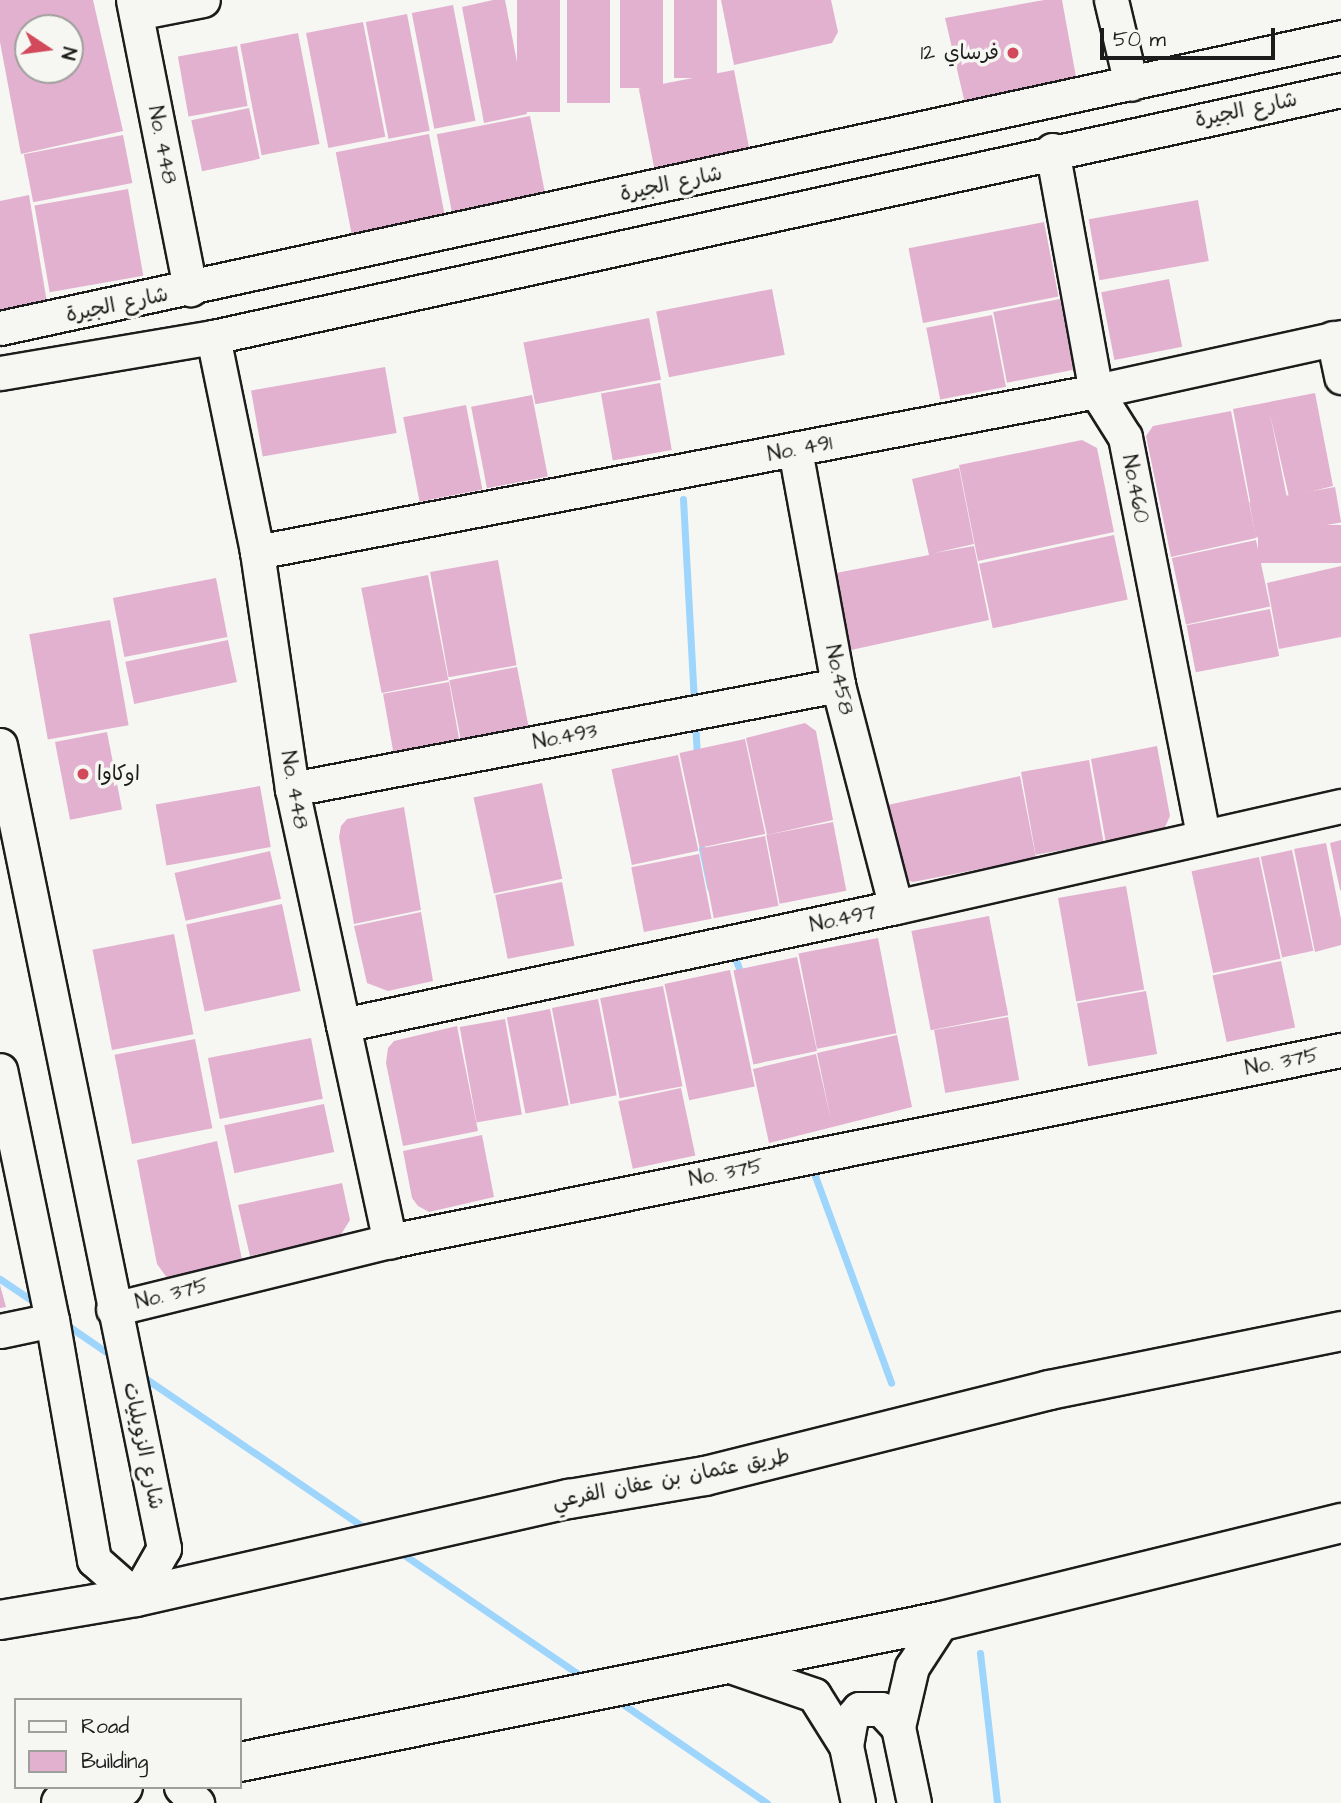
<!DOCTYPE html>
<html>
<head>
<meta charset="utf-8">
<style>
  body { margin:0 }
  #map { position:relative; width:1341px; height:1803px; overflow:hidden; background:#f6f6f2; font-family:"Architects Daughter","Playpen Sans Arabic",sans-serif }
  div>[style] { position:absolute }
  .stream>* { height:7px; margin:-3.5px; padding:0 3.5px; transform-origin:3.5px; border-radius:3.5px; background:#9ed5fd }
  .building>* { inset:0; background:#e3b1d0; transform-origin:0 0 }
  .roads { filter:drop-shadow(2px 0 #1c1c1c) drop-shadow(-2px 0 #1c1c1c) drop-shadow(0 2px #1c1c1c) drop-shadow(0 -2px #1c1c1c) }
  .minor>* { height:33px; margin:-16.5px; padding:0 16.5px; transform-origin:16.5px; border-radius:16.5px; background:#f6f6f2 }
  .major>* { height:38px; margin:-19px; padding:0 19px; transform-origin:19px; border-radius:19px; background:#f6f6f2 }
  .dots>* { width:19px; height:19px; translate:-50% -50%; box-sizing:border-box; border:4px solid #f6f6f2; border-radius:50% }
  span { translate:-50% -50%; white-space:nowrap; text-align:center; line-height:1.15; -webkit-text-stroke:7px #f6f6f2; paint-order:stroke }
  .poi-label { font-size:21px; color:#1c1c1c }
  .right { translate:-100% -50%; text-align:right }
  .left { translate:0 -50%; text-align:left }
  .street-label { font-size:21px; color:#1c1c1c }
  .legend { position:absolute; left:14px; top:1698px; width:228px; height:91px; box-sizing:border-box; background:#f6f6f2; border:2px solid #9f9f9c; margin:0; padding:9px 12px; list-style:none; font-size:21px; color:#1c1c1c }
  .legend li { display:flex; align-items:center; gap:14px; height:35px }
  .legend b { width:35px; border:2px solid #9f9f9c }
  .north { position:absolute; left:14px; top:14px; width:70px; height:70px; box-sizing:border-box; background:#f6f6f2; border:2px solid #9f9f9c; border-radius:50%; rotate:103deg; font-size:19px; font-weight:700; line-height:28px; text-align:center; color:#1c1c1c }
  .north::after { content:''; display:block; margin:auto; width:24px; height:32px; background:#d1495b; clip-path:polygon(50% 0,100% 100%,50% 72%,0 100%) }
  .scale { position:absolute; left:1100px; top:28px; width:175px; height:32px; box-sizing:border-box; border:4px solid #1c1c1c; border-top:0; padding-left:9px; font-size:21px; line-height:24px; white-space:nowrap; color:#1c1c1c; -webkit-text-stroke:5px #f6f6f2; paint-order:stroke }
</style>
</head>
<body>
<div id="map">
  <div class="stream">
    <div style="left:683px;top:499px;width:205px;rotate:86.9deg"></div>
    <div style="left:695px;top:719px;width:37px;rotate:87deg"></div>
    <div style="left:702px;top:849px;width:40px;rotate:78deg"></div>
    <div style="left:733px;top:952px;width:27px;rotate:70deg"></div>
    <div style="left:811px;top:1165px;width:232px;rotate:69.8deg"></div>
    <div style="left:0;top:1279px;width:45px;rotate:34deg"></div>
    <div style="left:64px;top:1323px;width:62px;rotate:34.5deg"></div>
    <div style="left:139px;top:1374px;width:278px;rotate:34.3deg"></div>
    <div style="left:397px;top:1550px;width:230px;rotate:34.4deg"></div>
    <div style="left:980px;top:1653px;width:151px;rotate:83.5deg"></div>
    <div style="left:617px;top:1700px;width:182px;rotate:34.5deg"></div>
  </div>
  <div class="building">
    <div style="clip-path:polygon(evenodd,0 0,93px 0,123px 131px,21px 154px,0 42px,0 0,28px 28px,70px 28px,70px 70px,28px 70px,28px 28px)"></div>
    <div style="clip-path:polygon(493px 0,505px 0,527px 114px,484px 123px,462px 7px)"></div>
    <div style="left:517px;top:0;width:43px;height:112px"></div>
    <div style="left:567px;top:0;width:43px;height:103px"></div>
    <div style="left:620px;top:0;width:43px;height:88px"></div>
    <div style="left:674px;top:0;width:43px;height:78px"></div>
    <div style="clip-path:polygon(721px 0,831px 0,838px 32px,832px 43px,734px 65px)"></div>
    <div style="clip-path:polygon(1044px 0,1062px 0,1078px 88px,967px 112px,945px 18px)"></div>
    <div style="left:453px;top:5px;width:118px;height:42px;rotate:79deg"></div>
    <div style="left:407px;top:14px;width:119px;height:42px;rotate:79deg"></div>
    <div style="left:363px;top:22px;width:117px;height:58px;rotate:79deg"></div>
    <div style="left:298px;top:33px;width:113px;height:59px;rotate:79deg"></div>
    <div style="left:237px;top:46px;width:61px;height:60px;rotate:80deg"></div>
    <div style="left:734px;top:70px;width:87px;height:97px;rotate:79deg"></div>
    <div style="left:249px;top:108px;width:52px;height:59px;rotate:78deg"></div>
    <div style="left:530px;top:116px;width:87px;height:95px;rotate:79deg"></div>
    <div style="left:429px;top:134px;width:87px;height:95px;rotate:79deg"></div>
    <div style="left:123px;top:135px;width:49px;height:101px;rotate:79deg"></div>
    <div style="left:128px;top:189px;width:88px;height:95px;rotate:80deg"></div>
    <div style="clip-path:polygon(29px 195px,47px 303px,0 313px,0 201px)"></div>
    <div style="left:1198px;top:200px;width:62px;height:111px;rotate:80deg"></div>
    <div style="left:1044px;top:222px;width:76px;height:138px;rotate:79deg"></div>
    <div style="left:1169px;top:279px;width:69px;height:69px;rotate:79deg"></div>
    <div style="left:772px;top:289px;width:67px;height:118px;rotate:79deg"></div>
    <div style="left:1060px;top:299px;width:72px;height:68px;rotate:79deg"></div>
    <div style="left:992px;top:315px;width:73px;height:67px;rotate:79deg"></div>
    <div style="left:649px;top:318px;width:63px;height:128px;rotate:79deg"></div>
    <div style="left:385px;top:367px;width:67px;height:136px;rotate:80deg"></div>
    <div style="left:660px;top:383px;width:68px;height:60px;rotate:80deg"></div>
    <div style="clip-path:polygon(1315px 393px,1333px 486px,1289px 497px,1270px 414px,1287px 498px,1251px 506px,1233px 409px)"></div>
    <div style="left:532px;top:395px;width:83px;height:62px;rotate:79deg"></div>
    <div style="left:466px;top:405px;width:86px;height:64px;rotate:79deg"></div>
    <div style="clip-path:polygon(1231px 411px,1256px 538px,1171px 557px,1146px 436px,1153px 426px)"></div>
    <div style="clip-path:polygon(1082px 440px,1097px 448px,1114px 532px,978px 561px,959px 465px)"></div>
    <div style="clip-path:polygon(959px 468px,974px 544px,934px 553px,974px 546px,989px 620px,851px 650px,836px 573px,929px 555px,912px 479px)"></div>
    <div style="left:1335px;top:487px;width:36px;height:87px;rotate:80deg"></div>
    <div style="left:1341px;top:525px;width:38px;height:83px;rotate:90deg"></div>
    <div style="left:1114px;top:535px;width:66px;height:138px;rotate:78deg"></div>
    <div style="left:1256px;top:540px;width:68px;height:86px;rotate:78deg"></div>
    <div style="left:498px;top:560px;width:107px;height:69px;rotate:80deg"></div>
    <div style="clip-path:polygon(1341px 566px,1341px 637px,1279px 649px,1267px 583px)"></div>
    <div style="left:428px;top:575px;width:107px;height:68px;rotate:79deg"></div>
    <div style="left:216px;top:578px;width:60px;height:105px;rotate:79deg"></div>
    <div style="left:1270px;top:609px;width:48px;height:85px;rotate:79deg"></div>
    <div style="left:110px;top:620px;width:107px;height:82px;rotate:80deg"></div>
    <div style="left:228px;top:640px;width:43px;height:105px;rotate:78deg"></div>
    <div style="left:517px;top:667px;width:65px;height:69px;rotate:79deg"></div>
    <div style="left:449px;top:682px;width:68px;height:67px;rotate:80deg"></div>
    <div style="clip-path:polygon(805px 723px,816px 731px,833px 820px,767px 835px,746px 738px)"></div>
    <div style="left:107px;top:732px;width:79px;height:53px;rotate:79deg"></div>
    <div style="left:745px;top:739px;width:97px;height:67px;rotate:78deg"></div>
    <div style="clip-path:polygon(1157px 746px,1170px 816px,1165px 827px,1160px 833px,1106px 843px,1091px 759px)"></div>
    <div style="left:678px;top:755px;width:98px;height:68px;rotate:78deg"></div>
    <div style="left:1089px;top:760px;width:84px;height:69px;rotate:80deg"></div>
    <div style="clip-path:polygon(1020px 776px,1036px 858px,913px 882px,901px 878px,883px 806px)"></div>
    <div style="left:542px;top:783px;width:98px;height:70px;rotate:78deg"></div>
    <div style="left:260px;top:786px;width:62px;height:106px;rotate:80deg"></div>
    <div style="clip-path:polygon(404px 807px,421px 910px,354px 924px,339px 837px,341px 826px,347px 819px)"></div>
    <div style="left:833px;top:822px;width:70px;height:68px;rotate:79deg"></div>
    <div style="left:765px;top:836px;width:71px;height:66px;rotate:79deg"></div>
    <div style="clip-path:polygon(1341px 840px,1341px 890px,1340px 890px,1330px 843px)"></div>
    <div style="clip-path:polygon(1326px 843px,1341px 919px,1341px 945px,1315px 952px,1294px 849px)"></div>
    <div style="left:1292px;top:850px;width:103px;height:32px;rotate:78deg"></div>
    <div style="left:270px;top:851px;width:49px;height:98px;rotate:77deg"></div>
    <div style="left:699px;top:854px;width:66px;height:69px;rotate:79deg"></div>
    <div style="left:1259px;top:857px;width:104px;height:69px;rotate:78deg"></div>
    <div style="left:562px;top:882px;width:65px;height:68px;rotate:79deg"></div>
    <div style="left:1126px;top:886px;width:105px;height:69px;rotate:80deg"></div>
    <div style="left:282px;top:904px;width:89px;height:98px;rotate:78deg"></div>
    <div style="clip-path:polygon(421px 912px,433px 981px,388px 991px,367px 983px,354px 926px)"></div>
    <div style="left:989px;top:916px;width:101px;height:79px;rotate:79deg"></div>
    <div style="left:174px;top:934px;width:102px;height:83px;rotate:79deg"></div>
    <div style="left:878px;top:938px;width:97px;height:81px;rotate:79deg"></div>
    <div style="left:797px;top:957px;width:96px;height:65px;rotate:78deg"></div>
    <div style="left:1281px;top:961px;width:68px;height:70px;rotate:78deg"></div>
    <div style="left:730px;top:970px;width:119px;height:67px;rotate:78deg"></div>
    <div style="left:663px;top:986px;width:102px;height:64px;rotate:79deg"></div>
    <div style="left:1146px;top:991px;width:64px;height:70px;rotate:80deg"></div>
    <div style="left:598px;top:999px;width:98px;height:47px;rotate:79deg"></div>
    <div style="left:550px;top:1009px;width:98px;height:44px;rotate:79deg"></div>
    <div style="left:1008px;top:1017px;width:64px;height:75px;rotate:80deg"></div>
    <div style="left:505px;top:1019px;width:97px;height:46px;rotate:80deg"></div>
    <div style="clip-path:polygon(457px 1026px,478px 1131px,403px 1146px,386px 1063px,388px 1048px,394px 1041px)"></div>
    <div style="clip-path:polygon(897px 1035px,912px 1107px,769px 1143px,753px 1069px,816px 1054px,831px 1120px,817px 1053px)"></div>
    <div style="left:311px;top:1038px;width:62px;height:105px;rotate:79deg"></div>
    <div style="left:195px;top:1039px;width:91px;height:82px;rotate:79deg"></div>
    <div style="left:681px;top:1088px;width:69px;height:64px;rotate:78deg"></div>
    <div style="left:324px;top:1104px;width:49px;height:102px;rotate:78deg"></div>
    <div style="clip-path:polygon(482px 1135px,494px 1197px,429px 1212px,418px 1206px,412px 1198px,403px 1151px)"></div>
    <div style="clip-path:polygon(217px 1141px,243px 1264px,170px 1282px,157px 1264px,137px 1160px)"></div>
    <div style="clip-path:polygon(342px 1183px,350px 1220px,340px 1236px,250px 1256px,238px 1205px)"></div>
    <div style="clip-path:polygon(0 1285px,6px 1307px,0 1308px)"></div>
  </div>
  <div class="roads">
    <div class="minor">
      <div style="left:133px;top:0;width:295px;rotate:78.8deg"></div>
      <div style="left:1111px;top:0;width:86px;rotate:76.6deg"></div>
      <div style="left:136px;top:13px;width:68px;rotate:-11deg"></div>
      <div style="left:1052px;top:150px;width:245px;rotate:79.7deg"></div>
      <div style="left:1096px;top:391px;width:54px;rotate:57.8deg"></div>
      <div style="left:1125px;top:437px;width:405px;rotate:78.9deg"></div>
      <div style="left:0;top:328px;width:1372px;rotate:-12.24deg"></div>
      <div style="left:213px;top:337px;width:219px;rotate:78.4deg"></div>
      <div style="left:257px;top:552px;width:240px;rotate:81.6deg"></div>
      <div style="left:292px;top:789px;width:463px;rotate:77.8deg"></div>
      <div style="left:1333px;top:338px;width:40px;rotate:78deg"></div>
      <div style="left:0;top:373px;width:216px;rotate:-9.6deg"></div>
      <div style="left:213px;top:337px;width:1155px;rotate:-12.35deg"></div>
      <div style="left:795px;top:450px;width:239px;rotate:79.6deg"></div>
      <div style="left:838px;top:685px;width:229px;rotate:75.4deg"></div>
      <div style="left:257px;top:552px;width:854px;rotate:-10.86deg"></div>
      <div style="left:1096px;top:391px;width:251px;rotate:-12.4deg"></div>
      <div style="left:0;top:745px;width:820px;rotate:78.46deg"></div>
      <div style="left:164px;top:1548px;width:56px;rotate:119.7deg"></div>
      <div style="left:136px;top:1597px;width:56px;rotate:-138.6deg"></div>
      <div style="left:94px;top:1560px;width:244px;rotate:-99.9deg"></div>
      <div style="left:52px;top:1320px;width:255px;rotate:-101.7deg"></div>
      <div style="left:292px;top:789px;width:556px;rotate:-10.78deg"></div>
      <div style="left:343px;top:1025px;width:565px;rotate:-12.05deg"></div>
      <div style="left:896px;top:907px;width:456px;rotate:-12.8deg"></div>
      <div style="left:113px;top:1309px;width:285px;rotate:-13.8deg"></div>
      <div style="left:390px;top:1241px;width:970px;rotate:-11.36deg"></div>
      <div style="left:0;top:1331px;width:53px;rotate:-11.9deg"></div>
      <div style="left:727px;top:1665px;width:92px;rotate:19deg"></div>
      <div style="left:814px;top:1695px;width:60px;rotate:57.9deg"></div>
      <div style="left:846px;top:1746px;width:58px;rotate:78.1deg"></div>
      <div style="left:846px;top:1746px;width:28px;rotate:-80deg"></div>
      <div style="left:851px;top:1718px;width:12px;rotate:-48deg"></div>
      <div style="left:859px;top:1709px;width:22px"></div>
      <div style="left:881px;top:1709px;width:25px;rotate:47deg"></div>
      <div style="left:181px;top:1787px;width:23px;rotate:45deg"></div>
      <div style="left:914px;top:1803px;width:78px;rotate:-101.9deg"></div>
      <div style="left:898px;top:1727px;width:62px;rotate:-76.9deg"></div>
      <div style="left:912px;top:1667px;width:55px;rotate:-56.9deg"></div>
    </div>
    <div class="major">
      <div style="left:0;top:1620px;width:138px;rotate:-9.6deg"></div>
      <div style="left:136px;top:1597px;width:444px;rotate:-12.8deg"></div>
      <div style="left:569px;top:1499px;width:138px;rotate:-9.6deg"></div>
      <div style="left:705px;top:1476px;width:355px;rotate:-14deg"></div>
      <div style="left:1049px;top:1390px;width:298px;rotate:-11.4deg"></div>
      <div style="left:240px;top:1762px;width:716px;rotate:-11.36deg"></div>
      <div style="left:942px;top:1621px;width:411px;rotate:-13.8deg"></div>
      <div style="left:61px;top:1803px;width:64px;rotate:-14.5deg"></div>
    </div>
  </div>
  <div class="dots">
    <div style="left:1013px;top:53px;background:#d1495b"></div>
    <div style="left:83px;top:774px;background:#d1495b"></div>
  </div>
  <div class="poi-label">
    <span class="right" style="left:999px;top:53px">فرساي 12</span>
    <span class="left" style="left:97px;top:774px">اوكاوا</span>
  </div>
  <div class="street-label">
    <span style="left:1246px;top:110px;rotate:-12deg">شارع الجيرة</span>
    <span style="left:162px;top:145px;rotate:79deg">No. 448</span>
    <span style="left:671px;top:184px;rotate:-12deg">شارع الجيرة</span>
    <span style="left:117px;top:305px;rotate:-12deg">شارع الجيرة</span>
    <span style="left:800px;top:449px;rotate:-11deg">No. 491</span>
    <span style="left:1135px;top:489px;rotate:79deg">No.460</span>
    <span style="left:839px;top:680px;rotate:78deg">No.458</span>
    <span style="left:565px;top:737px;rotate:-11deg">No.493</span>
    <span style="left:294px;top:790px;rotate:80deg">No. 448</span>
    <span style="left:843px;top:919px;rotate:-12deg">No.497</span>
    <span style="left:1282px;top:1062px;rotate:-11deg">No. 375</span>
    <span style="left:726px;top:1173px;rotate:-11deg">No. 375</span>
    <span style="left:172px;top:1294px;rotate:-14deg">No. 375</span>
    <span style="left:143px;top:1446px;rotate:78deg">شارع الزويليات</span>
    <span style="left:671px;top:1479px;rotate:-11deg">طريق عثمان بن عفان الفرعي</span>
  </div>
  <ul class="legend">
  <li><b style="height:9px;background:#f6f6f2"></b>Road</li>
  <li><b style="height:19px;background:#e3b1d0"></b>Building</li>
  </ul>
  <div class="north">N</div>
  <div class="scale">50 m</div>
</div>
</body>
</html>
